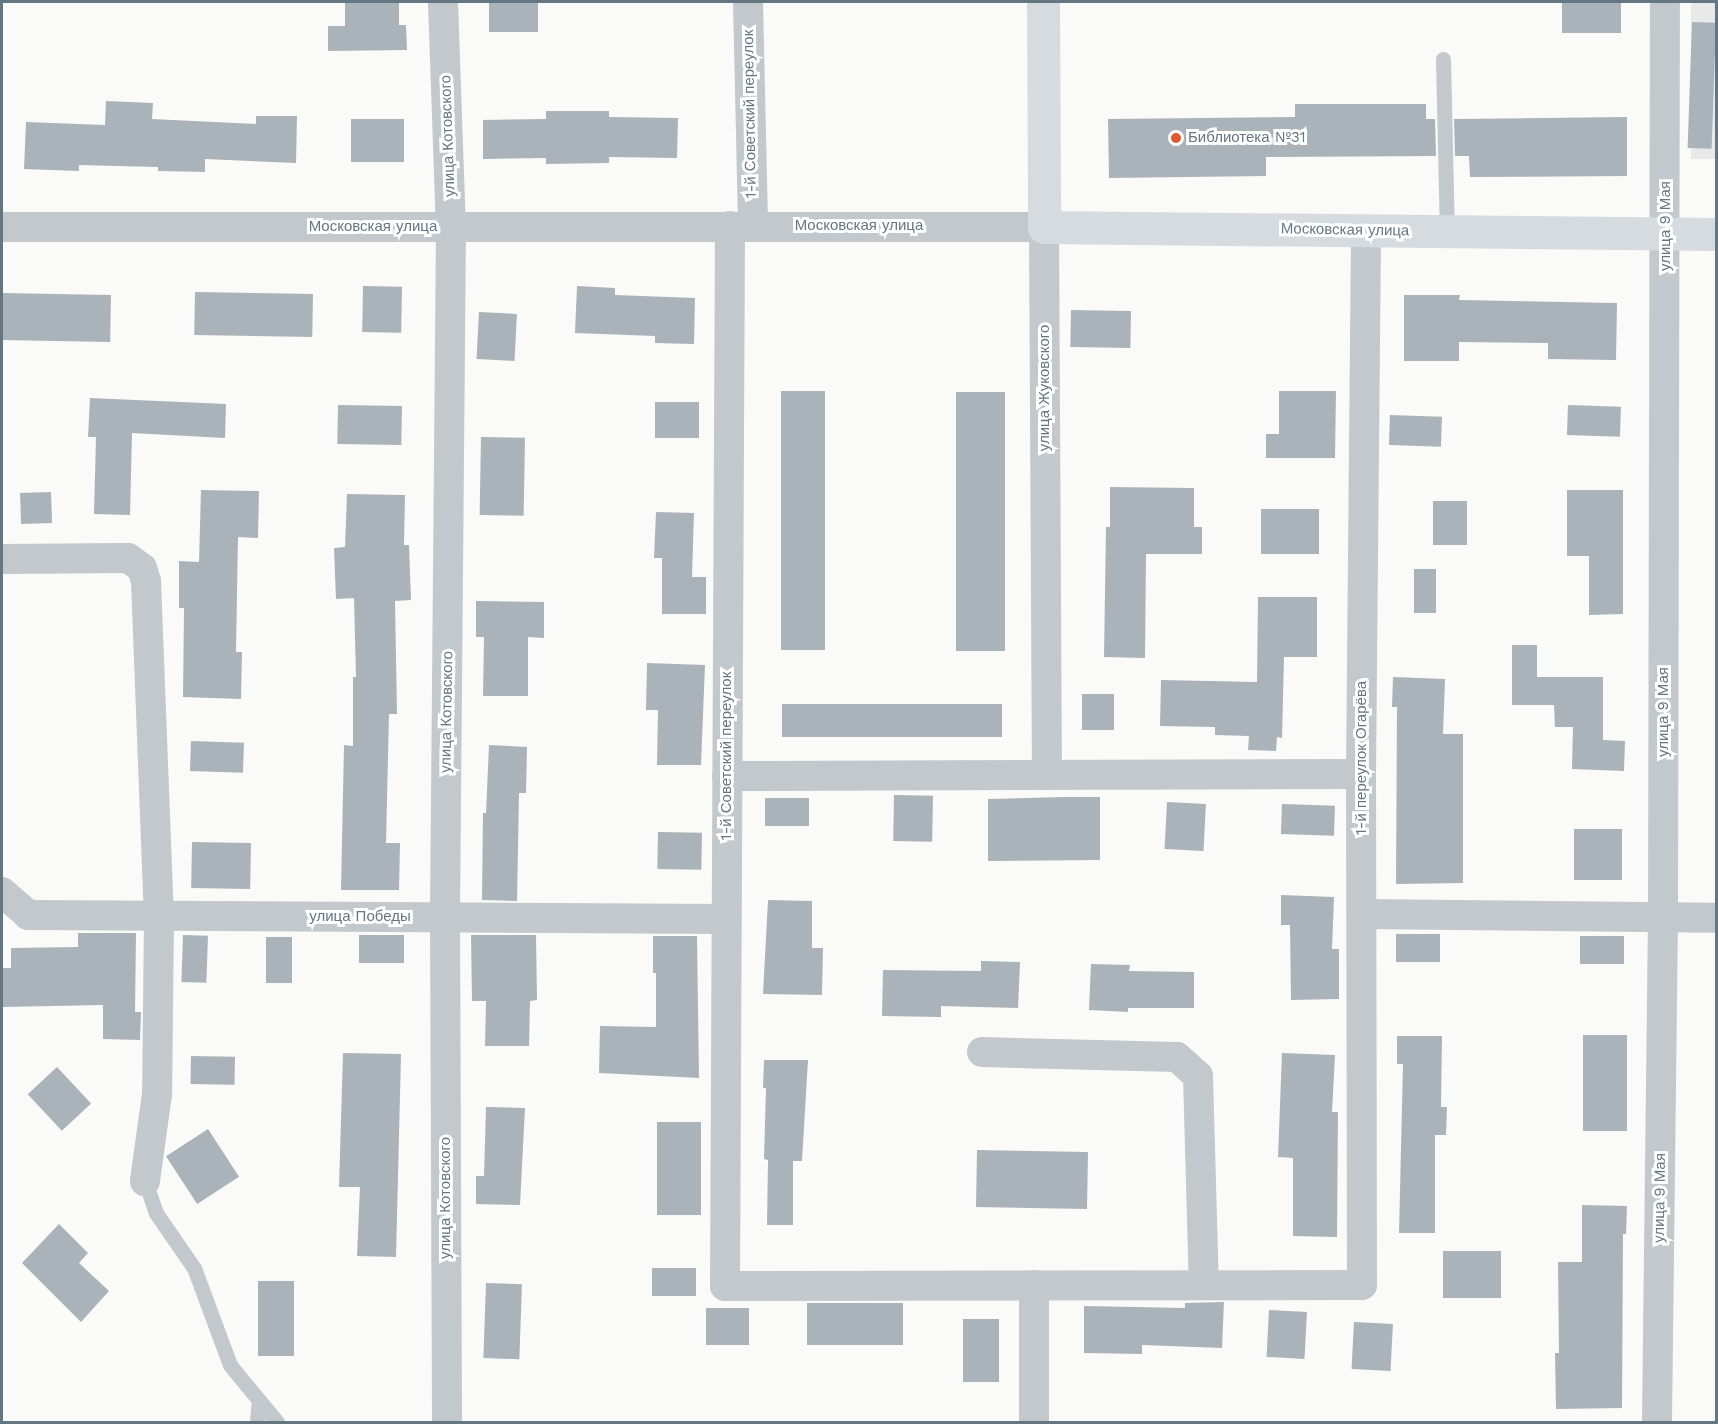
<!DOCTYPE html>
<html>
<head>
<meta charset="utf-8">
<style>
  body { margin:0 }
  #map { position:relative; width:1718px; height:1424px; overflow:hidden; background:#fafaf8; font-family:"Work Sans",sans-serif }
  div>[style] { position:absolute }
  .built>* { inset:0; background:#e8e9e9; transform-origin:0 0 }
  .building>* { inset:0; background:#aab3b9; transform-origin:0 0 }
  .lane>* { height:15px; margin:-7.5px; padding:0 7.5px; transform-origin:7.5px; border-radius:7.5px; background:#c3c8cc }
  .street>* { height:30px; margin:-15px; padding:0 15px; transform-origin:15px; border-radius:15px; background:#c3c8cc }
  .secondary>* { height:33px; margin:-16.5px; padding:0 16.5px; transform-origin:16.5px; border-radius:16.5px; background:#d6dbdf }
  .dots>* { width:16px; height:16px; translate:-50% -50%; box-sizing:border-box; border:3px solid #fff; border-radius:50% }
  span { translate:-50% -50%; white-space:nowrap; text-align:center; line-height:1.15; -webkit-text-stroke:6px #fff; paint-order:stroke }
  .street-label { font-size:15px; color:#657683 }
  .poi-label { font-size:15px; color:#657683 }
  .left { translate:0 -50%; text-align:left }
  .frame { position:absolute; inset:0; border:3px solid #657683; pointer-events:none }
</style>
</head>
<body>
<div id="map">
  <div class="built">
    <div style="left:1691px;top:2px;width:25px;height:157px"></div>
  </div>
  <div class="building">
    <div style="clip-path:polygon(345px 2px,399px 2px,399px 25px,406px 25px,407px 50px,328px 51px,328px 26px,345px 26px)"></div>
    <div style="left:489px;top:2px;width:49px;height:30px"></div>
    <div style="left:1562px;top:2px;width:59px;height:31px"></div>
    <div style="left:1692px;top:22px;width:24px;height:126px;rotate:2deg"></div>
    <div style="clip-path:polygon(106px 101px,153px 103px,152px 119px,256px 124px,256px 116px,297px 116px,296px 163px,205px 159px,205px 172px,158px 171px,158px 167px,79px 165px,79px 171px,24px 169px,26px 122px,105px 125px)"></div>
    <div style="clip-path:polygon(1295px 104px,1426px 104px,1426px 119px,1435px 119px,1436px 156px,1266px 157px,1266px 176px,1109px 178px,1108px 119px,1295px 117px)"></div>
    <div style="clip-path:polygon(546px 111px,609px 111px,609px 117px,678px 118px,677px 158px,609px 157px,609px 163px,546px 164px,546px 158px,483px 159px,483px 120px,546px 119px)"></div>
    <div style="clip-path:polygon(1627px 117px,1627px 176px,1470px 177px,1469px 156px,1455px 156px,1454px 119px)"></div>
    <div style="left:351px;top:119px;width:53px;height:43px"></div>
    <div style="left:363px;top:286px;width:39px;height:46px;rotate:1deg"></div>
    <div style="clip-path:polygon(577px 286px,615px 288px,615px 295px,695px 298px,694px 344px,655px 343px,655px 336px,575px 333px)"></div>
    <div style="left:195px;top:292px;width:118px;height:43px;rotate:1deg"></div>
    <div style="left:2px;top:293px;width:109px;height:47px;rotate:1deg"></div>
    <div style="clip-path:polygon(1404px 295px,1460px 295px,1459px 300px,1617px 303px,1616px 360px,1548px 359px,1548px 343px,1459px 342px,1459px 361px,1404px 361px)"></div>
    <div style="left:1071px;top:310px;width:60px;height:37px;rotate:1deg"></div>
    <div style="left:479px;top:312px;width:38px;height:47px;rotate:3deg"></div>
    <div style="left:781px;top:391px;width:44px;height:259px"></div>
    <div style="clip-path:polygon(1279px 391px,1336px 391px,1335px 458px,1266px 458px,1266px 434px,1279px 434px)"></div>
    <div style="left:956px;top:392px;width:49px;height:259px"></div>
    <div style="clip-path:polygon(90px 398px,226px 404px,225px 438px,132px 433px,130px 515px,94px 514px,96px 437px,88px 437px)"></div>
    <div style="left:655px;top:402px;width:44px;height:36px"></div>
    <div style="left:338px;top:405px;width:64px;height:39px;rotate:1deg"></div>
    <div style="left:1568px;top:405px;width:53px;height:30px;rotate:2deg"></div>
    <div style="left:1390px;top:415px;width:52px;height:30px;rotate:2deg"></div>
    <div style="left:481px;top:437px;width:44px;height:78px;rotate:1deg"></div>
    <div style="clip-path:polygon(1110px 487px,1194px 488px,1194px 527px,1202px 527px,1202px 554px,1146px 554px,1145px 658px,1104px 657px,1106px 527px,1110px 527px)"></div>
    <div style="clip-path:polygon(201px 490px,259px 491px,258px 538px,238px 537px,236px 652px,242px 652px,241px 699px,183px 697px,184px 608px,179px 608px,179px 561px,199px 562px)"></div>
    <div style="clip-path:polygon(1567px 490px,1623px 490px,1623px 614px,1589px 615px,1589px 556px,1567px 556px)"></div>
    <div style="left:51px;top:492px;width:31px;height:31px;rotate:88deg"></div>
    <div style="clip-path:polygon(347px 494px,405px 495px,404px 545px,409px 545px,411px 600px,395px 601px,397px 714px,389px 714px,386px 843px,400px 843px,399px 890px,341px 890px,344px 745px,353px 746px,353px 677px,356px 677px,354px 598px,336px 599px,334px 548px,345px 547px)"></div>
    <div style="left:1467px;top:501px;width:44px;height:34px;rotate:90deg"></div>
    <div style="left:1261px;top:509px;width:58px;height:45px"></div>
    <div style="clip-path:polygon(656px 512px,694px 513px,692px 577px,706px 577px,706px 614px,662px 614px,662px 558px,654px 558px)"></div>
    <div style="left:1414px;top:569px;width:22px;height:44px"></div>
    <div style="clip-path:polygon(1258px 597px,1317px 597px,1317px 657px,1284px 657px,1282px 738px,1277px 737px,1276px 751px,1248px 750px,1249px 736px,1215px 735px,1215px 727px,1160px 726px,1161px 680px,1257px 682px)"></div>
    <div style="clip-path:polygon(476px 601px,544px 602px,544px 638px,528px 637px,528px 696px,483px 696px,484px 637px,476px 637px)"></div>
    <div style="clip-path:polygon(1512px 645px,1537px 645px,1537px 677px,1603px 677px,1603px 740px,1625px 741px,1624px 771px,1572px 769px,1573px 727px,1555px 727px,1554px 705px,1512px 705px)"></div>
    <div style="clip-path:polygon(647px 663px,705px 665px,701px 765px,657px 765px,658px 710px,646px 710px)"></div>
    <div style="clip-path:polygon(1393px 677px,1445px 679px,1443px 734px,1463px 734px,1463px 883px,1396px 884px,1397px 707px,1392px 707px)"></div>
    <div style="left:1082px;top:694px;width:32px;height:36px"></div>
    <div style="left:782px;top:704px;width:220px;height:33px"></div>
    <div style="left:191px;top:741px;width:53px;height:30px;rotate:2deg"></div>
    <div style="clip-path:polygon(489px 745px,527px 747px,526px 793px,519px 793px,517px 901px,482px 900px,483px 813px,486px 813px)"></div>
    <div style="left:894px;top:795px;width:39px;height:46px;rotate:1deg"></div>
    <div style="clip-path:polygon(1064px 797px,1100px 797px,1100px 860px,988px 861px,988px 799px)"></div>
    <div style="left:765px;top:798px;width:44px;height:28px"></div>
    <div style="left:1167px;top:802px;width:39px;height:47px;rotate:3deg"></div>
    <div style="left:1282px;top:804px;width:53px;height:30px;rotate:2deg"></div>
    <div style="left:1574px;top:829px;width:48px;height:51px"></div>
    <div style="left:658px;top:832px;width:44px;height:37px;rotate:1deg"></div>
    <div style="left:192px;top:842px;width:59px;height:46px;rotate:1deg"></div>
    <div style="clip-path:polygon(1281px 895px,1334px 897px,1332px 949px,1339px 949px,1339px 999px,1291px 1000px,1290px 925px,1281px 925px)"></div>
    <div style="clip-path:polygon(768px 900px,812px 901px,812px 948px,823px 948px,822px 995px,763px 994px)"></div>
    <div style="clip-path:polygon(78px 933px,136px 933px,135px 1012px,141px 1012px,140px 1040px,103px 1039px,103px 1005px,2px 1007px,2px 968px,11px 968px,11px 948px,78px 947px)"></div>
    <div style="left:1396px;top:934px;width:44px;height:28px"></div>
    <div style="left:183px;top:935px;width:25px;height:47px;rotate:2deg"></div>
    <div style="left:359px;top:935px;width:45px;height:28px"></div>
    <div style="clip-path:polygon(471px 935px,536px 935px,537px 1000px,530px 1001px,529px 1046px,485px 1046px,486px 1001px,472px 1001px)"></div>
    <div style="clip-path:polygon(653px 936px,697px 936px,699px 1078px,599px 1073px,600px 1026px,656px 1027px,656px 973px,653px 973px)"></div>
    <div style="left:1580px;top:936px;width:44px;height:28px"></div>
    <div style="left:266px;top:937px;width:26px;height:46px"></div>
    <div style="clip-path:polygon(981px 961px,1020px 962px,1018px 1008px,941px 1006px,941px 1017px,882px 1016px,883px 970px,981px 971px)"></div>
    <div style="clip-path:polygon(1091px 964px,1130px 965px,1129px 971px,1194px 972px,1194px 1008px,1128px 1008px,1128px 1012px,1089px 1010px)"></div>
    <div style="left:1583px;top:1035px;width:44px;height:96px"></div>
    <div style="clip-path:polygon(1397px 1036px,1442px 1036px,1441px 1107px,1447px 1107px,1446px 1135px,1435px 1135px,1435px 1233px,1399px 1233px,1403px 1064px,1397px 1064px)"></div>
    <div style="clip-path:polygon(343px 1053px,401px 1054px,396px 1257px,357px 1256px,360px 1187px,339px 1187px)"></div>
    <div style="clip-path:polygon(1282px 1053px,1335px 1055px,1332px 1112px,1338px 1112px,1337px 1237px,1293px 1236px,1293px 1158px,1278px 1157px)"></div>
    <div style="left:191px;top:1056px;width:44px;height:28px;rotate:1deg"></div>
    <div style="clip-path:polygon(764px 1060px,808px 1060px,802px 1161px,793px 1161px,793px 1225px,767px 1225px,768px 1160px,764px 1159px,766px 1088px,763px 1088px)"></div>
    <div style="left:57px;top:1067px;width:50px;height:40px;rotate:47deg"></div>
    <div style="clip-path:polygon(486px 1107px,525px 1108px,520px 1205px,476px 1204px,476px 1176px,484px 1176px)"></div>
    <div style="left:657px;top:1122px;width:44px;height:93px"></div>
    <div style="left:208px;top:1129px;width:57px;height:50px;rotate:57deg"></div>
    <div style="left:977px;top:1150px;width:111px;height:57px;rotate:1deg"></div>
    <div style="clip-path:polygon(1582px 1205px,1627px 1206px,1626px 1234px,1623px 1234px,1622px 1408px,1556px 1409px,1555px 1353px,1559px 1353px,1558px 1262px,1582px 1262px)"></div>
    <div style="clip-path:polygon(59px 1224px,88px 1253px,79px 1263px,109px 1291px,81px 1322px,22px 1263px)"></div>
    <div style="left:1443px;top:1251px;width:58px;height:47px"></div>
    <div style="left:652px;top:1268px;width:44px;height:28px"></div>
    <div style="left:294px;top:1281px;width:75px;height:36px;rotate:90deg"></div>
    <div style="left:486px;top:1283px;width:36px;height:75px;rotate:2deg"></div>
    <div style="clip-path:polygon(1224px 1302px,1222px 1348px,1142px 1345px,1142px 1354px,1084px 1353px,1084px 1306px,1185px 1308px,1185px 1303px)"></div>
    <div style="left:807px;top:1303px;width:96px;height:42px"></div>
    <div style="left:706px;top:1308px;width:43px;height:37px"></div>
    <div style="left:1269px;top:1310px;width:38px;height:47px;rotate:3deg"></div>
    <div style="left:963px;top:1319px;width:36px;height:63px"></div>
    <div style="left:1354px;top:1322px;width:39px;height:47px;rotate:3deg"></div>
  </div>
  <div class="lane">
    <div style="left:1443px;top:59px;width:172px;rotate:88.7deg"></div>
    <div style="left:145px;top:1181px;width:34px;rotate:71deg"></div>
    <div style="left:156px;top:1213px;width:67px;rotate:55.4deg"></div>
    <div style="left:194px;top:1268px;width:103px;rotate:69.6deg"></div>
    <div style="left:230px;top:1365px;width:74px;rotate:50.5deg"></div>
    <div style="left:257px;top:1422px;width:21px;rotate:-85deg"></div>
  </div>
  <div class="street">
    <div style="left:443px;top:2px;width:225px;rotate:88deg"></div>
    <div style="left:451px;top:227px;width:690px;rotate:90.5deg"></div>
    <div style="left:445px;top:917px;width:505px;rotate:89.77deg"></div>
    <div style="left:748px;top:2px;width:224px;rotate:88.7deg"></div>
    <div style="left:730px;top:226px;width:1060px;rotate:90.27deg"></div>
    <div style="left:725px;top:1286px;width:637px;rotate:-0.09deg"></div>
    <div style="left:1362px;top:1285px;width:511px;rotate:-90.11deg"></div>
    <div style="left:1361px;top:774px;width:544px;rotate:-89.47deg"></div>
    <div style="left:2px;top:227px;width:1042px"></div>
    <div style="left:1044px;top:227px;width:548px;rotate:89.69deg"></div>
    <div style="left:2px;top:559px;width:126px;rotate:-0.5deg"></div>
    <div style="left:128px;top:558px;width:17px;rotate:36deg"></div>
    <div style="left:142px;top:568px;width:14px;rotate:73deg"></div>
    <div style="left:146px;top:581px;width:334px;rotate:87.8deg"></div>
    <div style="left:159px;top:915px;width:179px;rotate:90.6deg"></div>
    <div style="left:157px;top:1094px;width:88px;rotate:97.9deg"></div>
    <div style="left:727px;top:776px;width:634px;rotate:-0.18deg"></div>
    <div style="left:2px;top:892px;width:35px;rotate:41deg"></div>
    <div style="left:28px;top:915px;width:698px;rotate:0.33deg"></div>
    <div style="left:1363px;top:914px;width:353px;rotate:0.6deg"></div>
    <div style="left:982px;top:1052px;width:195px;rotate:1.5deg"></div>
    <div style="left:1177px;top:1057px;width:28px;rotate:42deg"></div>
    <div style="left:1198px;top:1076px;width:209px;rotate:88.4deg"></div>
    <div style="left:1034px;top:1285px;width:137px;rotate:90deg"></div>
    <div style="left:1657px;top:1422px;width:503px;rotate:-89.32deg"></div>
    <div style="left:1663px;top:919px;width:917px;rotate:-89.88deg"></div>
  </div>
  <div class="secondary">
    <div style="left:1043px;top:2px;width:225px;rotate:89.7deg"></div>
    <div style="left:1044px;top:227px;width:672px;rotate:0.6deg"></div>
  </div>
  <div class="dots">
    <div style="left:1176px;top:138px;background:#e4572e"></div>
  </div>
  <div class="street-label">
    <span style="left:750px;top:114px;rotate:-91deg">1-й Советский переулок</span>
    <span style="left:448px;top:136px;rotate:-92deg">улица Котовского</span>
    <span style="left:859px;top:226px">Московская улица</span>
    <span style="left:1666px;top:226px;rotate:-90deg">улица 9 Мая</span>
    <span style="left:373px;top:227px">Московская улица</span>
    <span style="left:1345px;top:230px;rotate:1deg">Московская улица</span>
    <span style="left:1045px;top:388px;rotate:-90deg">улица Жуковского</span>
    <span style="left:447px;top:712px;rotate:-89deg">улица Котовского</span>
    <span style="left:1664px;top:712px;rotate:-90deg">улица 9 Мая</span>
    <span style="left:727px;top:756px;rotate:-90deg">1-й Советский переулок</span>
    <span style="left:1362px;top:758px;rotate:-90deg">1-й переулок Огарёва</span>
    <span style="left:360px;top:917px">улица Победы</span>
    <span style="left:446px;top:1198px;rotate:-90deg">улица Котовского</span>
    <span style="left:1660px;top:1198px;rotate:-89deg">улица 9 Мая</span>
  </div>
  <div class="poi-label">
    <span class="left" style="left:1188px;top:138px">Библиотека №31</span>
  </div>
  <div class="frame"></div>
</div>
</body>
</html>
